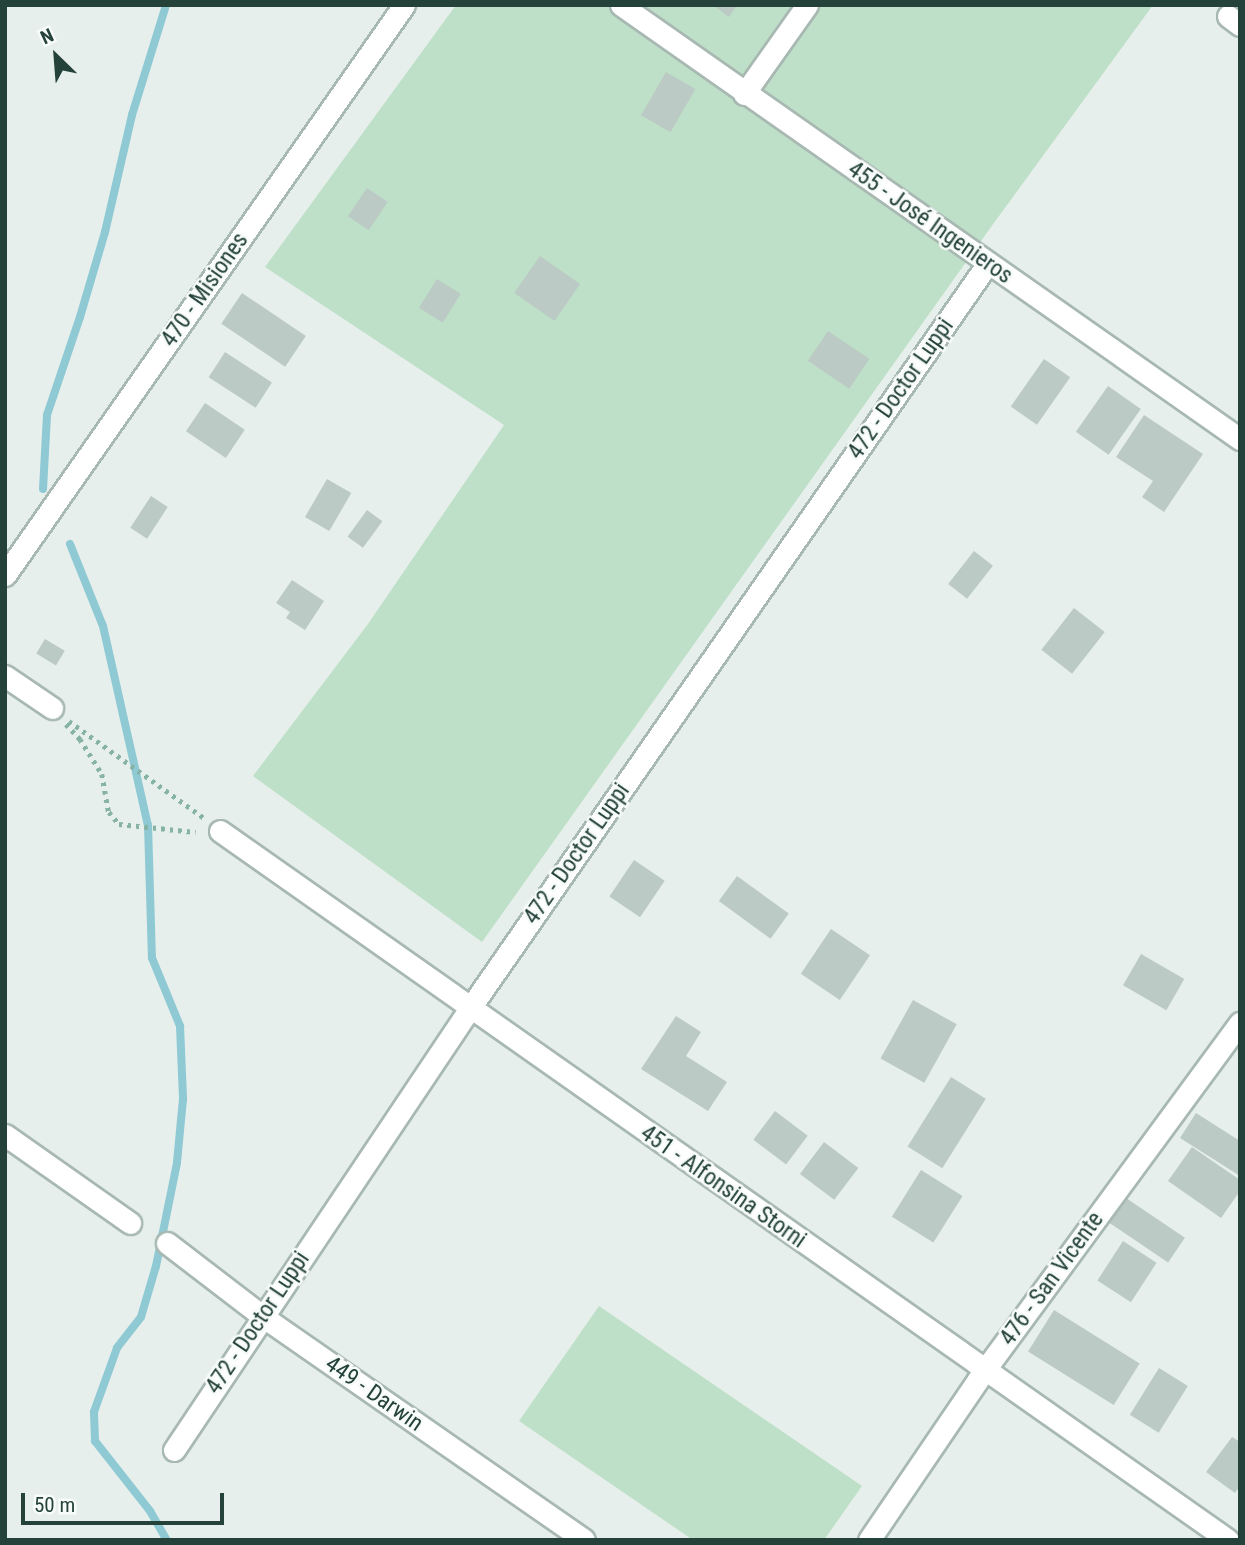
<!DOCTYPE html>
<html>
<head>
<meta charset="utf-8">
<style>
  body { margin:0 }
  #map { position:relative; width:1245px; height:1545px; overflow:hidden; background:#e6efeb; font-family:"Roboto Condensed",sans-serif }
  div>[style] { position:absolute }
  .green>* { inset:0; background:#bfe0c8 }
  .stream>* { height:8px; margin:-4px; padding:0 4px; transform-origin:4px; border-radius:4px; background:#8ec9d4 }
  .building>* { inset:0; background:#bbcac4; transform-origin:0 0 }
  .path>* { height:4.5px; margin-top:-2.25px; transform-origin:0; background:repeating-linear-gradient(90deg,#86b3a5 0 3.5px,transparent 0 8.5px) }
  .roads { filter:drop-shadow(2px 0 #a8b8b2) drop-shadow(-2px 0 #a8b8b2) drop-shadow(0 2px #a8b8b2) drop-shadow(0 -2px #a8b8b2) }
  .street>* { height:21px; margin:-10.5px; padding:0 10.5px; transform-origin:10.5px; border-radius:10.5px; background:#fff }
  span { translate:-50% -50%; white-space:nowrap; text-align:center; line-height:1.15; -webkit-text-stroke:5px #f7fbf9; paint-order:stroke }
  .street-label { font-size:23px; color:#24423a }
  .frame { position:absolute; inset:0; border:7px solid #24423a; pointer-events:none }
  .north { position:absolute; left:21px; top:21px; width:70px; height:70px; -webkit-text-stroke:5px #f7fbf9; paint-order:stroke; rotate:335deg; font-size:19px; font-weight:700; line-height:28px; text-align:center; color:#24423a }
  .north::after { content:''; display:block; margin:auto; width:24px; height:32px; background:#24423a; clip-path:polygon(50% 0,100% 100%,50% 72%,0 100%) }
  .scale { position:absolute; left:21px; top:1493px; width:203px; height:32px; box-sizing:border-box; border:4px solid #24423a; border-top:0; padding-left:9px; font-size:21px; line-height:24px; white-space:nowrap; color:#24423a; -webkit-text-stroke:5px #f7fbf9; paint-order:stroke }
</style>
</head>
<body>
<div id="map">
  <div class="green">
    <div style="clip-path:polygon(456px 5px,1153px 5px,991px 227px,482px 942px,253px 776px,368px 624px,504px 425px,265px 267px)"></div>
    <div style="clip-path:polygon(599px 1306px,862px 1486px,824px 1540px,693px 1540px,519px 1421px)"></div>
  </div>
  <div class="stream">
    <div style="left:43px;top:489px;width:74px;rotate:-86.9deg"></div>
    <div style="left:47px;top:415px;width:103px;rotate:-71.4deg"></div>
    <div style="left:80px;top:317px;width:89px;rotate:-73.6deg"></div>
    <div style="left:105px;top:232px;width:120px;rotate:-77deg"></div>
    <div style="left:132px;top:115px;width:115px;rotate:-72.8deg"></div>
    <div style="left:70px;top:544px;width:88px;rotate:68.1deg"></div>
    <div style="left:103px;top:626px;width:204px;rotate:77.3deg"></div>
    <div style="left:148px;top:825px;width:133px;rotate:88.3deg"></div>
    <div style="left:152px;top:958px;width:74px;rotate:67.6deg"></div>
    <div style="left:180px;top:1026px;width:73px;rotate:87.6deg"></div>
    <div style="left:183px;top:1099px;width:64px;rotate:95.4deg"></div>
    <div style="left:177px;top:1163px;width:105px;rotate:101.5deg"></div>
    <div style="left:156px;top:1266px;width:53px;rotate:106.4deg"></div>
    <div style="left:141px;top:1317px;width:39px;rotate:128deg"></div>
    <div style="left:117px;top:1348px;width:68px;rotate:109.8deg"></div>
    <div style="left:94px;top:1412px;width:29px;rotate:88deg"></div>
    <div style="left:95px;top:1441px;width:89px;rotate:51.8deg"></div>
    <div style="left:150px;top:1511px;width:34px;rotate:60deg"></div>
  </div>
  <div class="building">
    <div style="clip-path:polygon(713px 5px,737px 5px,729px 17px)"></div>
    <div style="left:666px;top:72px;width:34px;height:50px;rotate:30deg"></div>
    <div style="left:367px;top:188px;width:25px;height:34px;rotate:34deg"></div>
    <div style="left:540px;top:256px;width:49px;height:45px;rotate:35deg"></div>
    <div style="left:437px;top:279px;width:28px;height:34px;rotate:32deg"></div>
    <div style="left:242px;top:293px;width:77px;height:37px;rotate:34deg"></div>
    <div style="left:828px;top:331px;width:50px;height:36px;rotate:34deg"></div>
    <div style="left:225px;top:352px;width:56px;height:30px;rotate:33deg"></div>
    <div style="left:1044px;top:359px;width:32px;height:58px;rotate:35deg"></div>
    <div style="left:1108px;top:386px;width:40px;height:56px;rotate:35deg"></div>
    <div style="left:205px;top:403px;width:48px;height:34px;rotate:34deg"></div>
    <div style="clip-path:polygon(1144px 415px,1203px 454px,1164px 512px,1142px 497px,1153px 481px,1116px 457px)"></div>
    <div style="left:327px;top:479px;width:28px;height:44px;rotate:30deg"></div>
    <div style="left:151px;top:496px;width:20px;height:38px;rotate:33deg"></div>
    <div style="left:367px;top:510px;width:19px;height:33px;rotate:36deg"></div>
    <div style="left:974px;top:551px;width:24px;height:42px;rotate:38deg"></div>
    <div style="clip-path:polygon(292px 580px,324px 601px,305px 630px,286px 618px,290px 612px,276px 603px)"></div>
    <div style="left:1074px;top:608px;width:39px;height:53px;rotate:38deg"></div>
    <div style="left:45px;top:639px;width:23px;height:17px;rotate:31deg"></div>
    <div style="left:634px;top:860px;width:37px;height:44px;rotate:34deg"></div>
    <div style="left:737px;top:876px;width:64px;height:31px;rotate:36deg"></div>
    <div style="left:831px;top:929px;width:47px;height:54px;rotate:34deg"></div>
    <div style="left:1141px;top:954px;width:50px;height:36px;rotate:30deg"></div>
    <div style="left:913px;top:1000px;width:50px;height:67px;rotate:29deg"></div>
    <div style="clip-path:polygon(676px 1016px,701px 1032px,686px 1056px,727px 1082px,708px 1111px,641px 1069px)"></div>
    <div style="left:951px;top:1077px;width:41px;height:82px;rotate:32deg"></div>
    <div style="left:775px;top:1111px;width:41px;height:36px;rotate:37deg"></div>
    <div style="clip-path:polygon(1196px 1113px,1240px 1141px,1240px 1176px,1180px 1138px)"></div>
    <div style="left:824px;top:1142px;width:43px;height:40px;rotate:37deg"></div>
    <div style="clip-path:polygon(1192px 1147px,1240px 1180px,1240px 1191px,1221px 1218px,1168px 1181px)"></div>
    <div style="left:921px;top:1170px;width:49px;height:55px;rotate:32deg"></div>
    <div style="left:1126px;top:1198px;width:71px;height:30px;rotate:34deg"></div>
    <div style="left:1123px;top:1241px;width:40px;height:47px;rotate:33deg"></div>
    <div style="left:1054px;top:1310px;width:101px;height:49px;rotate:32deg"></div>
    <div style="left:1159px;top:1368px;width:34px;height:55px;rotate:32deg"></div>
    <div style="clip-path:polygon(1232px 1437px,1240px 1442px,1240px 1486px,1235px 1493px,1206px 1472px)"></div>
  </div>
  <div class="path">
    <div style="left:69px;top:721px;width:166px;rotate:35.7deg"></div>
    <div style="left:66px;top:724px;width:21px;rotate:47deg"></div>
    <div style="left:80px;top:739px;width:41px;rotate:57.8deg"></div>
    <div style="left:102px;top:774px;width:39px;rotate:80deg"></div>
    <div style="left:109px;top:812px;width:16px;rotate:50deg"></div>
    <div style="left:119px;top:824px;width:77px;rotate:5.9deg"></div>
  </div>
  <div class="roads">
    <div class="street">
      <div style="left:621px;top:5px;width:756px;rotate:35.04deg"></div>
      <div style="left:1228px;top:16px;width:15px;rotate:37deg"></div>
      <div style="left:744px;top:94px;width:109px;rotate:-54.7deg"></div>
      <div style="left:5px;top:575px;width:696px;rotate:-55.01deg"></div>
      <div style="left:5px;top:676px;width:57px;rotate:34.2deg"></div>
      <div style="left:220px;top:831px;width:1232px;rotate:35.12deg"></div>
      <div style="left:5px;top:1135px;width:153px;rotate:35.1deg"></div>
      <div style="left:167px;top:1243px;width:120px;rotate:37.5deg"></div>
      <div style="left:262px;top:1316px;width:392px;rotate:34.8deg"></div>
      <div style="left:174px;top:1450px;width:532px;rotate:-56.19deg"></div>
      <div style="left:470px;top:1008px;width:907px;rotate:-55.19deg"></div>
      <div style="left:869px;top:1540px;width:204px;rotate:-55.8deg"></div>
      <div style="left:984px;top:1371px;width:432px;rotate:-53.7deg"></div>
    </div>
  </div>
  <div class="street-label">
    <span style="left:930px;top:223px;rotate:35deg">455 - José Ingenieros</span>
    <span style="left:205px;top:290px;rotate:-55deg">470 - Misiones</span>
    <span style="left:901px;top:389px;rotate:-55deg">472 - Doctor Luppi</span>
    <span style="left:577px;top:854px;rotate:-55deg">472 - Doctor Luppi</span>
    <span style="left:723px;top:1187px;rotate:35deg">451 - Alfonsina Storni</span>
    <span style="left:1052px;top:1279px;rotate:-54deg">476 - San Vicente</span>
    <span style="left:258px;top:1323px;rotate:-56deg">472 - Doctor Luppi</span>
    <span style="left:374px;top:1394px;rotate:35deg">449 - Darwin</span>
  </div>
  <div class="frame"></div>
  <div class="north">N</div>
  <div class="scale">50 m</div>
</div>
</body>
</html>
